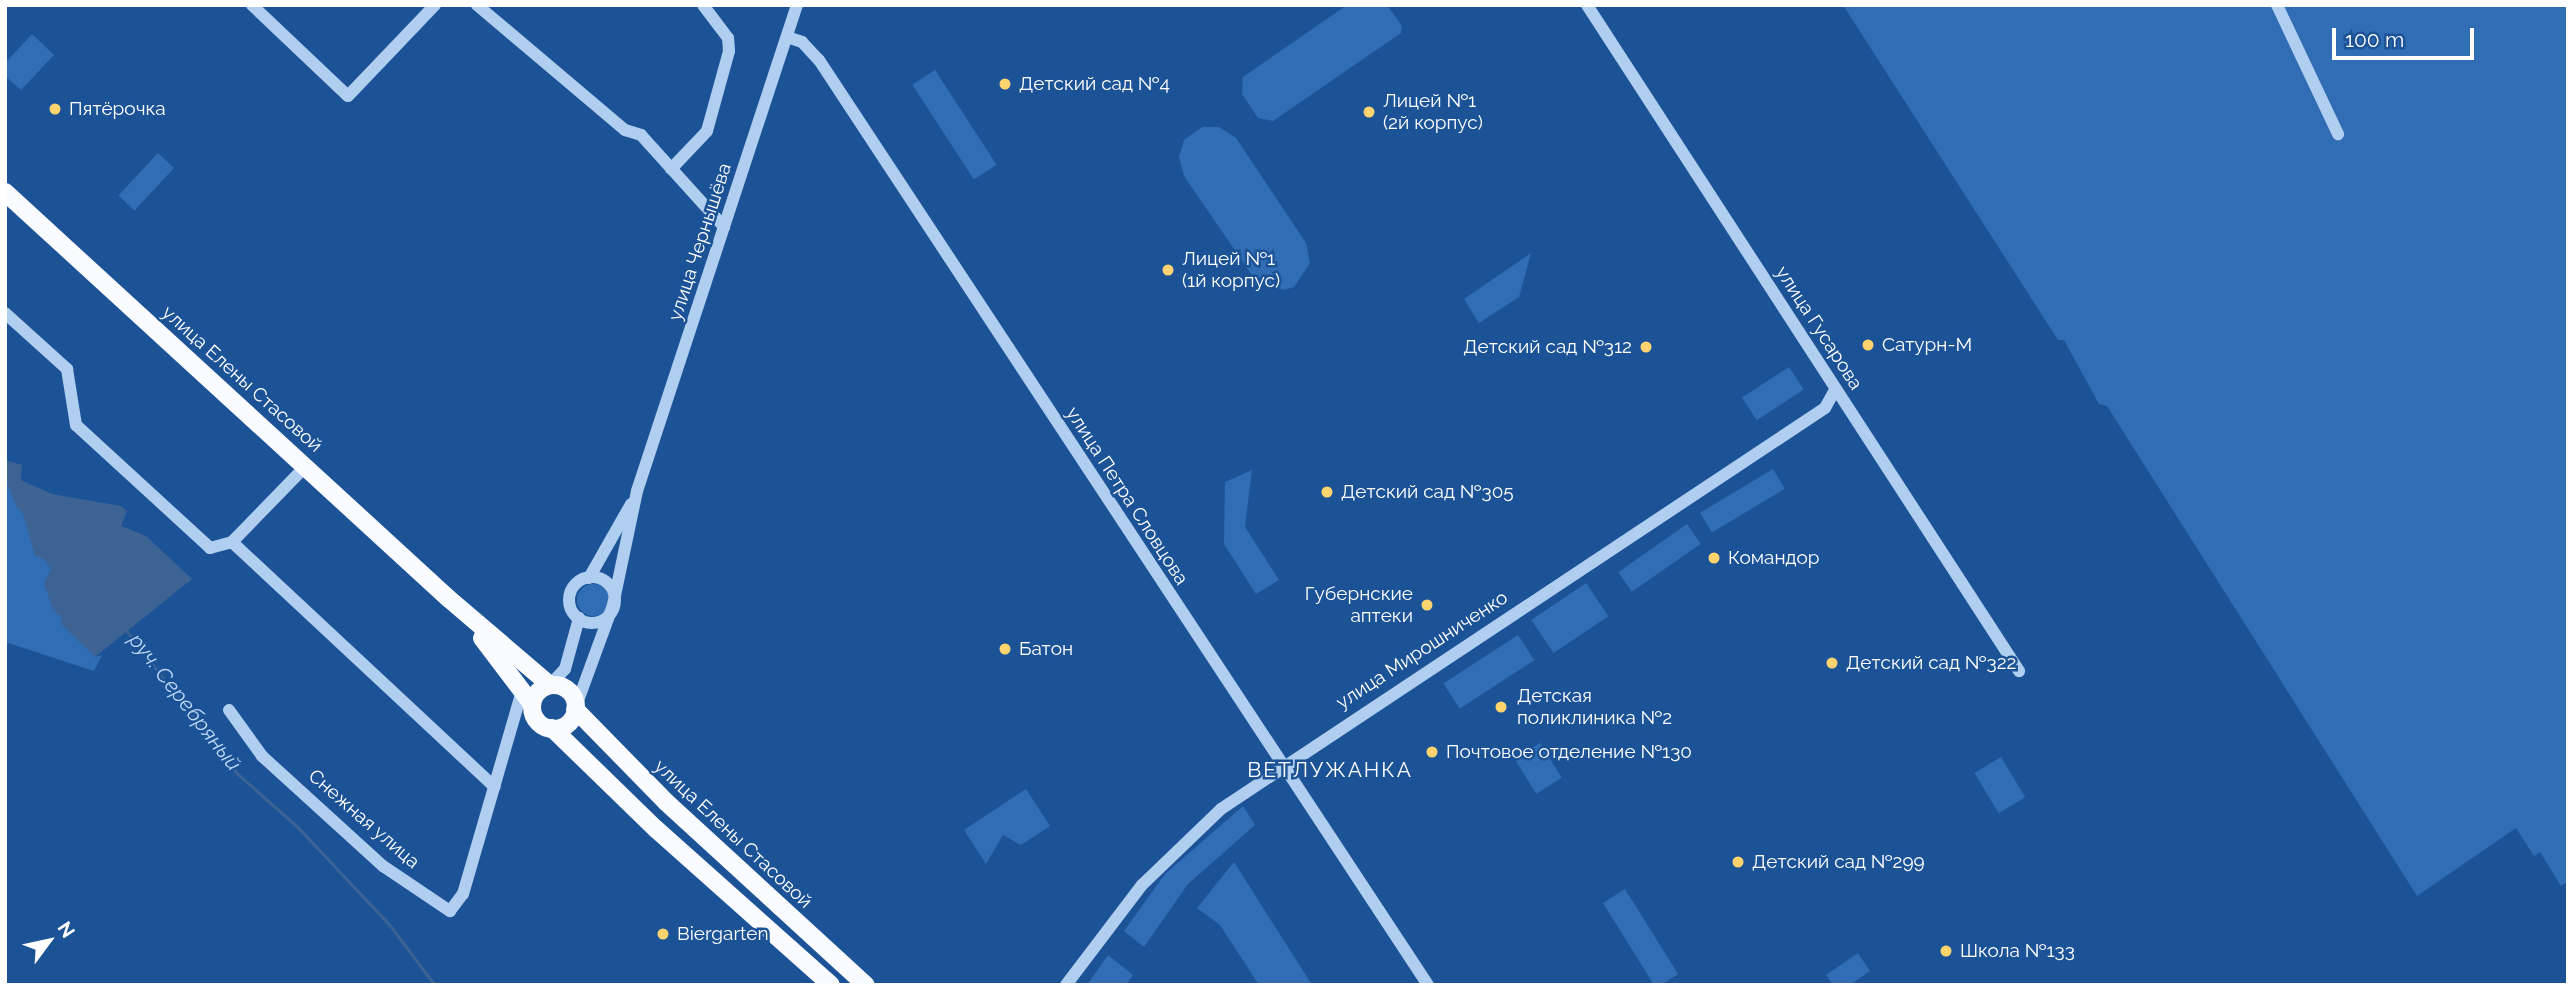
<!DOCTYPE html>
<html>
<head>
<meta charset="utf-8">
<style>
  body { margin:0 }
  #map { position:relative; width:2573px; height:990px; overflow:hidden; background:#1c5397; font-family:Raleway,sans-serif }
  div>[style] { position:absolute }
  .green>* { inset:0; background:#306db4; transform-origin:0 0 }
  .round { border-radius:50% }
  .water>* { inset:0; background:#3c6394 }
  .stream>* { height:2.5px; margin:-1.25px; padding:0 1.25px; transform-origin:1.25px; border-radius:1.25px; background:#3c6394 }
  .minor>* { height:12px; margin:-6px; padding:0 6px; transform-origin:6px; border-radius:6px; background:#b0cef0 }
  .minor>.ring { margin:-6px; padding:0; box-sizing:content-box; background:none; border:12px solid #b0cef0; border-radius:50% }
  .major>* { height:18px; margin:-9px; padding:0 9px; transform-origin:9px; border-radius:9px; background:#f9fbff }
  .major>.ring { margin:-9px; padding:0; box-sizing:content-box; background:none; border:18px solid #f9fbff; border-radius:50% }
  .dots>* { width:19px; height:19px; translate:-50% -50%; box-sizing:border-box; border:4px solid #1c5397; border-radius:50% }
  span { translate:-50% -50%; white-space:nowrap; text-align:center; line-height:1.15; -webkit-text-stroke:5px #1c5397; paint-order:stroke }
  .poi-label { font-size:19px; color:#fff }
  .left { translate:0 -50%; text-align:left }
  .right { translate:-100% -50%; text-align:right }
  .street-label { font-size:19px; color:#fff }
  .water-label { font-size:21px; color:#bdd8f6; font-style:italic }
  .neighbourhood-label { font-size:21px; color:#fff; letter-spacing:2px }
  .frame { position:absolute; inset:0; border:7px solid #fff; pointer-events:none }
  .north { position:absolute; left:14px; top:906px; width:70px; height:70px; -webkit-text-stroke:5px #1c5397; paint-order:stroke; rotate:57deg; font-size:19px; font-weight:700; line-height:28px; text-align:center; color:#fff }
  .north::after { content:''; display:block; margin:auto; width:24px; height:32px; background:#fff; clip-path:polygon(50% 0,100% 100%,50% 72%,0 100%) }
  .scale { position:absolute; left:2332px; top:28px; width:142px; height:32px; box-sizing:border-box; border:4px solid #fff; border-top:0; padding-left:9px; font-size:21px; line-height:24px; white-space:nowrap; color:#fff; -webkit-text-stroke:5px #1c5397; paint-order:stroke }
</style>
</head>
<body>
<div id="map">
  <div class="green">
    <div style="clip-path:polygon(1347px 5px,1387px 5px,1402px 26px,1401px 33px,1273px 121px,1258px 118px,1242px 94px,1243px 77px)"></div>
    <div style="clip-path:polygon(1843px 5px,2568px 5px,2568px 881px,2561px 886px,2540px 852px,2534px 856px,2516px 828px,2417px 896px,2107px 406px,2099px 404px,2064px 340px,2058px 340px)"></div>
    <div style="clip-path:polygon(32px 34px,54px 55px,21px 90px,5px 76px,5px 63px)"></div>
    <div style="left:935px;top:70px;width:113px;height:27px;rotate:57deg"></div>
    <div style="clip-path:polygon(1202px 127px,1219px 127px,1236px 138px,1306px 243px,1310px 263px,1294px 287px,1284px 290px,1258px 284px,1184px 176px,1179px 157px,1184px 140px)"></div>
    <div style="left:158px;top:153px;width:22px;height:58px;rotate:43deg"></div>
    <div style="clip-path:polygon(1531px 253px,1519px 297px,1479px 323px,1464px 299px)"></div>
    <div style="left:1789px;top:367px;width:27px;height:56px;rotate:57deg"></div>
    <div style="left:1773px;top:469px;width:23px;height:85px;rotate:59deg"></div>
    <div style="clip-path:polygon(1252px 470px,1245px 527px,1279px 580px,1256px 594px,1224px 544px,1225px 482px)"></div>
    <div style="clip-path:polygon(5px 477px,51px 569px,61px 616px,95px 657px,102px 655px,94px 671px,5px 642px)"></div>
    <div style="left:1687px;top:524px;width:24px;height:84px;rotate:55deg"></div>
    <div style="left:1586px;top:583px;width:40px;height:66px;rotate:56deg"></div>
    <div class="round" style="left:577px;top:584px;width:32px;height:32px"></div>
    <div style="left:1518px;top:635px;width:30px;height:89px;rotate:57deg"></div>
    <div style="left:1540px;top:743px;width:41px;height:30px;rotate:58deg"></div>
    <div style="left:2001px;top:757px;width:47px;height:31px;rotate:59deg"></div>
    <div style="clip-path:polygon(1026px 789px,1050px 826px,1021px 845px,1003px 835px,986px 864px,964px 830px)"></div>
    <div style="clip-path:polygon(1243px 806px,1255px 825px,1188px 884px,1144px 947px,1124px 931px,1165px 874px)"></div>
    <div style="clip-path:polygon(1234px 862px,1312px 985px,1259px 985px,1220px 925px,1197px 908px)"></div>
    <div style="clip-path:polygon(1625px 889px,1678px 974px,1661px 985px,1654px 985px,1603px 903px)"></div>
    <div style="clip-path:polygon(1858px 953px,1870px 971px,1850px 985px,1833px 985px,1826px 975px)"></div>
    <div style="clip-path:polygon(1108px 955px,1133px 975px,1126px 985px,1087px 985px)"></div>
  </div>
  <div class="water">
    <div style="clip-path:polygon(5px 460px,22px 465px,21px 480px,52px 494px,121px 506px,127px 511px,121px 526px,146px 536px,192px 579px,95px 657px,62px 625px,61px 616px,53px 610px,44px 583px,51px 569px,43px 558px,35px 556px,23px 513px,17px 508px,5px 477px)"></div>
  </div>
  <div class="stream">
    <div style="left:127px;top:631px;width:181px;rotate:52.2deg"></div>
    <div style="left:238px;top:774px;width:80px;rotate:41.5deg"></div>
    <div style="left:298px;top:827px;width:134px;rotate:46.8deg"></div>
    <div style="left:390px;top:925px;width:75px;rotate:53.1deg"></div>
  </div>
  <div class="minor">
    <div style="left:252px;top:5px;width:132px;rotate:43.5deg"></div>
    <div style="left:348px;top:96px;width:126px;rotate:-46.3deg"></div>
    <div style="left:477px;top:5px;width:194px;rotate:40.2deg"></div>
    <div style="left:625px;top:130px;width:17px;rotate:17deg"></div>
    <div style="left:641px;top:135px;width:124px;rotate:47.9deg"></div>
    <div style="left:1587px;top:5px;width:794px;rotate:57.03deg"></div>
    <div style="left:2277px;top:5px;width:143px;rotate:64.7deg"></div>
    <div style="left:787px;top:37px;width:16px;rotate:18deg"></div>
    <div style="left:802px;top:42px;width:25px;rotate:47deg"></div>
    <div style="left:819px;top:60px;width:1107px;rotate:56.64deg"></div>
    <div style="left:671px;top:169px;width:52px;rotate:-46.5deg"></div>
    <div style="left:707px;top:131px;width:83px;rotate:-74.6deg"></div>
    <div style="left:729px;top:51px;width:13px;rotate:-94deg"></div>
    <div style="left:728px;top:38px;width:41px;rotate:-127.1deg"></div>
    <div style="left:5px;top:313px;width:84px;rotate:42.1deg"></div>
    <div style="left:67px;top:369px;width:57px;rotate:80.9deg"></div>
    <div style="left:76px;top:425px;width:182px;rotate:42.5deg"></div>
    <div style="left:210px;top:548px;width:23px;rotate:-15deg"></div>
    <div style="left:232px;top:542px;width:106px;rotate:-45.8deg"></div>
    <div style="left:232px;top:542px;width:359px;rotate:43deg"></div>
    <div class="ring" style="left:569px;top:577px;width:34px;height:34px"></div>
    <div style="left:589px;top:578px;width:85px;rotate:-60.4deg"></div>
    <div style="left:550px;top:685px;width:22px;rotate:-47deg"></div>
    <div style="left:565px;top:669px;width:53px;rotate:-74.6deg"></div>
    <div style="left:575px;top:709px;width:111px;rotate:-69.9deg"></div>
    <div style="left:613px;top:605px;width:116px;rotate:-78.1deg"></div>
    <div style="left:637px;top:491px;width:512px;rotate:-71.78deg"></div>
    <div style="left:229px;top:710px;width:57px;rotate:54.3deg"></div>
    <div style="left:262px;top:756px;width:164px;rotate:42.3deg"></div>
    <div style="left:383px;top:866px;width:81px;rotate:33.9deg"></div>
    <div style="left:450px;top:911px;width:21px;rotate:-53deg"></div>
    <div style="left:463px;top:894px;width:208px;rotate:-73.8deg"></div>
    <div style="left:1066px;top:985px;width:126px;rotate:-52.8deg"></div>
    <div style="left:1142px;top:885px;width:110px;rotate:-43.9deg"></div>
    <div style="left:1221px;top:809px;width:725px;rotate:-33.58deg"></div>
    <div style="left:1825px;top:408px;width:21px;rotate:-61deg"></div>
  </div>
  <div class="major">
    <div style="left:5px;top:192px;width:601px;rotate:42.5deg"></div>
    <div style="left:448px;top:598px;width:134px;rotate:40.5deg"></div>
    <div style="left:482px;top:638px;width:83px;rotate:52.9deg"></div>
    <div class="ring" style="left:532px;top:685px;width:26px;height:26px"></div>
    <div style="left:575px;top:709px;width:130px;rotate:45.6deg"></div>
    <div style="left:666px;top:802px;width:271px;rotate:42.5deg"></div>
    <div style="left:552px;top:728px;width:145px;rotate:44.2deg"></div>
    <div style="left:656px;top:829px;width:234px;rotate:41.7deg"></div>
  </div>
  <div class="dots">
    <div style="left:1005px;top:84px;background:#ffd46f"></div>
    <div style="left:55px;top:109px;background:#ffd46f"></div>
    <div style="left:1369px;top:112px;background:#ffd46f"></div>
    <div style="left:1168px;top:270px;background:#ffd46f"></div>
    <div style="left:1868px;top:345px;background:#ffd46f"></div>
    <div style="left:1646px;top:347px;background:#ffd46f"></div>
    <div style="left:1327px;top:492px;background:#ffd46f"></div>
    <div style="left:1714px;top:558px;background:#ffd46f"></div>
    <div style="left:1427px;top:605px;background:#ffd46f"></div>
    <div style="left:1005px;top:649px;background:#ffd46f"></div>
    <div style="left:1832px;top:663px;background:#ffd46f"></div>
    <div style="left:1501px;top:707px;background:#ffd46f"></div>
    <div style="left:1432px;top:752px;background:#ffd46f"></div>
    <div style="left:1738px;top:862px;background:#ffd46f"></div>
    <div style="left:663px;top:934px;background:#ffd46f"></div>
    <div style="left:1946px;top:951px;background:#ffd46f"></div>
  </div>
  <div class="poi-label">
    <span class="left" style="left:1019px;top:84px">Детский сад №4</span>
    <span class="left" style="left:1383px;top:112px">Лицей №1<br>(2й корпус)</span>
    <span class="left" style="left:69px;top:109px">Пятёрочка</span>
    <span class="left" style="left:1182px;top:270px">Лицей №1<br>(1й корпус)</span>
    <span class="left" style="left:1882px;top:345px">Сатурн-М</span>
    <span class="right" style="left:1632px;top:347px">Детский сад №312</span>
    <span class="left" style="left:1341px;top:492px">Детский сад №305</span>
    <span class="left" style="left:1728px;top:558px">Командор</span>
    <span class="right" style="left:1413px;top:605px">Губернские<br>аптеки</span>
    <span class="left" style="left:1019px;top:649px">Батон</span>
    <span class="left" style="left:1846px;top:663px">Детский сад №322</span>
    <span class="left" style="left:1517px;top:707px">Детская<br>поликлиника №2</span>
    <span class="left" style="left:1446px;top:752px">Почтовое отделение №130</span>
    <span class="left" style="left:1752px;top:862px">Детский сад №299</span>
    <span class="left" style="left:677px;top:934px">Biergarten</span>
    <span class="left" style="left:1960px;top:951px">Школа №133</span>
  </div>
  <div class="street-label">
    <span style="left:700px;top:242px;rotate:-72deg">улица Чернышёва</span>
    <span style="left:1819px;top:328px;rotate:57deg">улица Гусарова</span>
    <span style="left:242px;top:379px;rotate:42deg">улица Елены Стасовой</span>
    <span style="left:1127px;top:496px;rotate:57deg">улица Петра Словцова</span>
    <span style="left:1422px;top:650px;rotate:-33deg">улица Мирошниченко</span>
    <span style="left:364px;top:819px;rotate:41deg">Снежная улица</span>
    <span style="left:733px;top:834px;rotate:43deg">улица Елены Стасовой</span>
  </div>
  <div class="water-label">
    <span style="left:185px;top:702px;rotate:52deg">руч. Серебряный</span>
  </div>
  <div class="neighbourhood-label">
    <span style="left:1330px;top:770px">ВЕТЛУЖАНКА</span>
  </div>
  <div class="frame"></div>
  <div class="north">N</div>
  <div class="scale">100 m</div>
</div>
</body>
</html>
